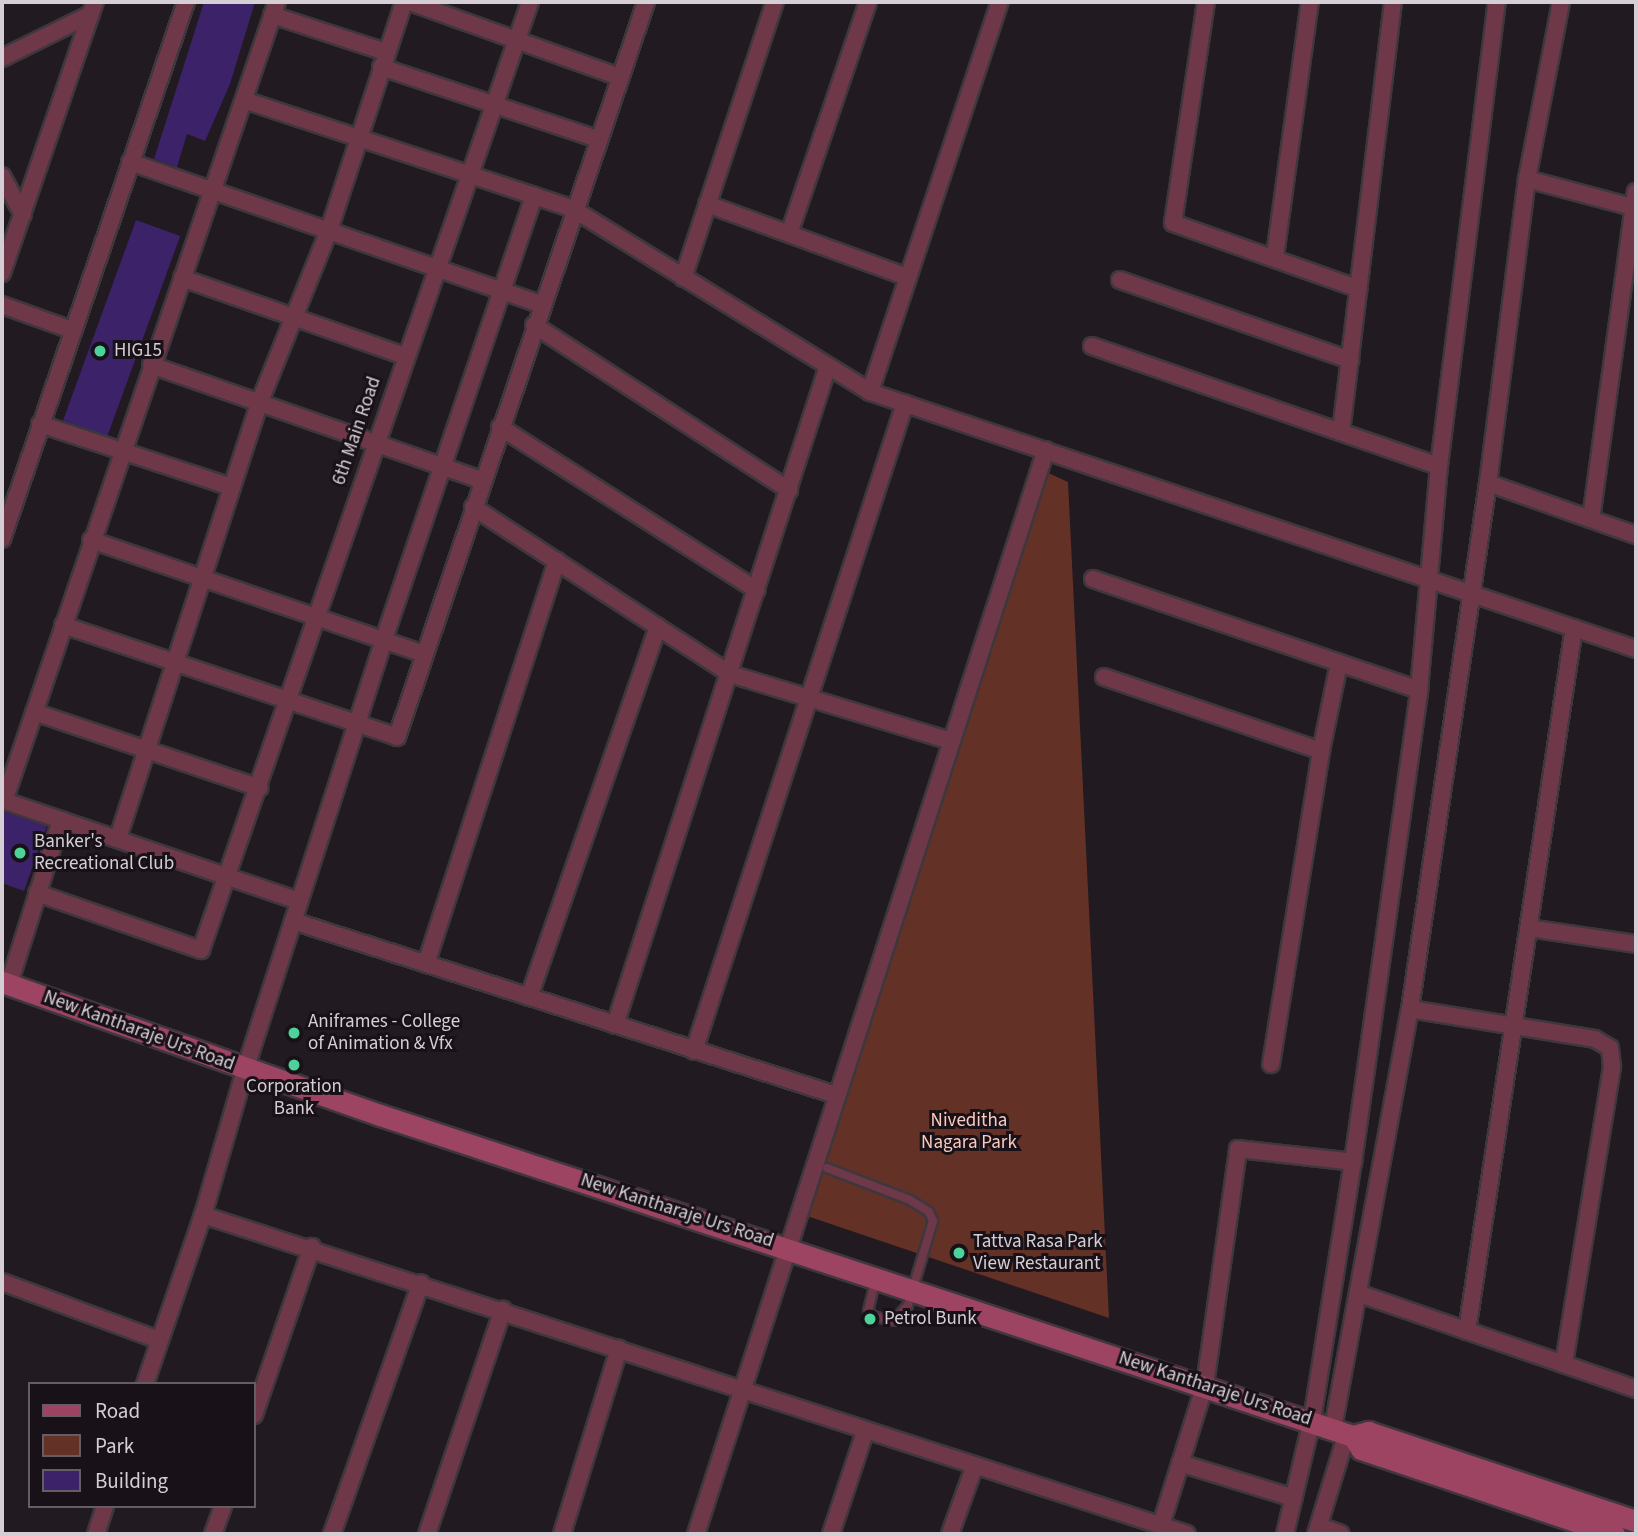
<!DOCTYPE html>
<html>
<head>
<meta charset="utf-8">
<style>
  body { margin:0 }
  #map { position:relative; width:1638px; height:1536px; overflow:hidden; background:#221a21; font-family:"Source Sans 3",sans-serif }
  div>[style] { position:absolute }
  .green>* { inset:0; background:#633125 }
  .building>* { inset:0; background:#3b2269; transform-origin:0 0 }
  .roads { filter:drop-shadow(2px 0 #3f373e) drop-shadow(-2px 0 #3f373e) drop-shadow(0 2px #3f373e) drop-shadow(0 -2px #3f373e) }
  .lane>* { height:8px; margin:-4px; padding:0 4px; transform-origin:4px; border-radius:4px; background:#6f3848 }
  .street>* { height:16px; margin:-8px; padding:0 8px; transform-origin:8px; border-radius:8px; background:#6f3848 }
  .secondary>* { height:21px; margin:-10.5px; padding:0 10.5px; transform-origin:10.5px; border-radius:10.5px; background:#9c4461 }
  .dots>* { width:19px; height:19px; translate:-50% -50%; box-sizing:border-box; border:4px solid #181118; border-radius:50% }
  span { translate:-50% -50%; white-space:nowrap; text-align:center; line-height:1.15; -webkit-text-stroke:6px #181118; paint-order:stroke }
  .poi-label { font-size:19px; color:#d5cfd5 }
  .left { translate:0 -50%; text-align:left }
  .street-label { font-size:19px; color:#d5cfd5 }
  .park-label { font-size:19px; color:#fbcabd }
  .frame { position:absolute; inset:0; border:4px solid #d5cfd5; pointer-events:none }
  .legend { position:absolute; left:28px; top:1382px; width:228px; height:126px; box-sizing:border-box; background:#181118; border:2px solid #645d64; margin:0; padding:9px 12px; list-style:none; font-size:21px; color:#d5cfd5 }
  .legend li { display:flex; align-items:center; gap:14px; height:35px }
  .legend b { width:35px; border:2px solid #645d64 }
</style>
</head>
<body>
<div id="map">
  <div class="green">
    <div style="clip-path:polygon(1044px 471px,1068px 482px,1109px 1318px,804px 1215px)"></div>
  </div>
  <div class="building">
    <div style="clip-path:polygon(204px 2px,255px 2px,230px 84px,205px 141px,187px 134px,177px 167px,154px 159px)"></div>
    <div style="left:136px;top:220px;width:47px;height:213px;rotate:20deg"></div>
    <div style="clip-path:polygon(2px 811px,47px 826px,24px 891px,2px 883px)"></div>
  </div>
  <div class="roads">
    <div class="lane">
      <div style="left:827px;top:1168px;width:89px;rotate:21.1deg"></div>
      <div style="left:910px;top:1200px;width:22px;rotate:32deg"></div>
      <div style="left:929px;top:1212px;width:10px;rotate:66deg"></div>
      <div style="left:933px;top:1221px;width:88px;rotate:106.6deg"></div>
      <div style="left:908px;top:1305px;width:21px;rotate:131deg"></div>
      <div style="left:894px;top:1321px;width:22px;rotate:-167deg"></div>
      <div style="left:873px;top:1316px;width:7px;rotate:-135deg"></div>
      <div style="left:868px;top:1311px;width:34px;rotate:-76deg"></div>
    </div>
    <div class="street">
      <div style="left:410px;top:2px;width:222px;rotate:19.7deg"></div>
      <div style="left:1206px;top:2px;width:223px;rotate:98.5deg"></div>
      <div style="left:1173px;top:223px;width:197px;rotate:19.5deg"></div>
      <div style="left:272px;top:15px;width:120px;rotate:18deg"></div>
      <div style="left:2px;top:58px;width:99px;rotate:-26.3deg"></div>
      <div style="left:381px;top:67px;width:229px;rotate:18.4deg"></div>
      <div style="left:244px;top:100px;width:347px;rotate:18.3deg"></div>
      <div style="left:573px;top:209px;width:349px;rotate:31.6deg"></div>
      <div style="left:870px;top:392px;width:808px;rotate:18.55deg"></div>
      <div style="left:130px;top:162px;width:435px;rotate:19.1deg"></div>
      <div style="left:2px;top:176px;width:44px;rotate:61.7deg"></div>
      <div style="left:1527px;top:179px;width:113px;rotate:14.9deg"></div>
      <div style="left:707px;top:204px;width:214px;rotate:20deg"></div>
      <div style="left:789px;top:234px;width:245px;rotate:-71.2deg"></div>
      <div style="left:1275px;top:256px;width:256px;rotate:-82.2deg"></div>
      <div style="left:2px;top:273px;width:287px;rotate:-71.1deg"></div>
      <div style="left:182px;top:278px;width:236px;rotate:19.3deg"></div>
      <div style="left:683px;top:278px;width:291px;rotate:-71.6deg"></div>
      <div style="left:1120px;top:280px;width:244px;rotate:19.2deg"></div>
      <div style="left:2px;top:305px;width:74px;rotate:19.7deg"></div>
      <div style="left:534px;top:325px;width:304px;rotate:32.9deg"></div>
      <div style="left:1092px;top:346px;width:367px;rotate:19.1deg"></div>
      <div style="left:151px;top:365px;width:350px;rotate:19.2deg"></div>
      <div style="left:870px;top:392px;width:411px;rotate:-71.6deg"></div>
      <div style="left:40px;top:424px;width:202px;rotate:18.2deg"></div>
      <div style="left:500px;top:427px;width:304px;rotate:32.4deg"></div>
      <div style="left:1341px;top:432px;width:433px;rotate:-83.1deg"></div>
      <div style="left:1488px;top:483px;width:157px;rotate:19.4deg"></div>
      <div style="left:473px;top:507px;width:306px;rotate:33deg"></div>
      <div style="left:730px;top:674px;width:230px;rotate:16.9deg"></div>
      <div style="left:1591px;top:519px;width:330px;rotate:-82.2deg"></div>
      <div style="left:2px;top:539px;width:568px;rotate:-71.09deg"></div>
      <div style="left:91px;top:540px;width:352px;rotate:18.9deg"></div>
      <div style="left:1093px;top:579px;width:344px;rotate:18.8deg"></div>
      <div style="left:1419px;top:690px;width:225px;rotate:-84.9deg"></div>
      <div style="left:1439px;top:466px;width:468px;rotate:-82.9deg"></div>
      <div style="left:63px;top:625px;width:352px;rotate:18.5deg"></div>
      <div style="left:397px;top:737px;width:776px;rotate:-71.28deg"></div>
      <div style="left:1104px;top:677px;width:229px;rotate:18.8deg"></div>
      <div style="left:1321px;top:751px;width:90px;rotate:-78.4deg"></div>
      <div style="left:34px;top:712px;width:238px;rotate:18.6deg"></div>
      <div style="left:2px;top:800px;width:314px;rotate:18.8deg"></div>
      <div style="left:4px;top:801px;width:844px;rotate:-71.14deg"></div>
      <div style="left:118px;top:838px;width:459px;rotate:-72deg"></div>
      <div style="left:260px;top:401px;width:181px;rotate:-68deg"></div>
      <div style="left:328px;top:233px;width:243px;rotate:-71.8deg"></div>
      <div style="left:37px;top:893px;width:174px;rotate:19.2deg"></div>
      <div style="left:201px;top:950px;width:1003px;rotate:-70.86deg"></div>
      <div style="left:293px;top:921px;width:570px;rotate:17.77deg"></div>
      <div style="left:1529px;top:928px;width:108px;rotate:8.5deg"></div>
      <div style="left:426px;top:964px;width:424px;rotate:-72deg"></div>
      <div style="left:9px;top:984px;width:172px;rotate:-72.4deg"></div>
      <div style="left:529px;top:997px;width:392px;rotate:-70.8deg"></div>
      <div style="left:1410px;top:1009px;width:187px;rotate:9.2deg"></div>
      <div style="left:1595px;top:1039px;width:17px;rotate:31deg"></div>
      <div style="left:1610px;top:1048px;width:19px;rotate:84deg"></div>
      <div style="left:1612px;top:1067px;width:301px;rotate:99.2deg"></div>
      <div style="left:615px;top:1025px;width:689px;rotate:-72.09deg"></div>
      <div style="left:694px;top:1051px;width:681px;rotate:-71.96deg"></div>
      <div style="left:1271px;top:1064px;width:317px;rotate:-80.9deg"></div>
      <div style="left:203px;top:1215px;width:1034px;rotate:17.96deg"></div>
      <div style="left:2px;top:1282px;width:167px;rotate:20.3deg"></div>
      <div style="left:1360px;top:1294px;width:292px;rotate:19deg"></div>
      <div style="left:1467px;top:1331px;width:711px;rotate:-81.35deg"></div>
      <div style="left:145px;top:1384px;width:179px;rotate:-71.1deg"></div>
      <div style="left:203px;top:1215px;width:151px;rotate:-73.8deg"></div>
      <div style="left:245px;top:1070px;width:453px;rotate:-72.1deg"></div>
      <div style="left:384px;top:639px;width:468px;rotate:-71.3deg"></div>
      <div style="left:254px;top:1415px;width:178px;rotate:-71deg"></div>
      <div style="left:1333px;top:1428px;width:426px;rotate:-79.6deg"></div>
      <div style="left:1410px;top:1009px;width:532px;rotate:-81.57deg"></div>
      <div style="left:1488px;top:483px;width:306px;rotate:-82.7deg"></div>
      <div style="left:1527px;top:179px;width:180px;rotate:-79.1deg"></div>
      <div style="left:1180px;top:1463px;width:119px;rotate:17.1deg"></div>
      <div style="left:1161px;top:1525px;width:147px;rotate:-72.6deg"></div>
      <div style="left:1205px;top:1385px;width:238px;rotate:-82deg"></div>
      <div style="left:1238px;top:1149px;width:116px;rotate:6.4deg"></div>
      <div style="left:1319px;top:1526px;width:23px;rotate:20deg"></div>
      <div style="left:96px;top:1534px;width:29px;rotate:-72deg"></div>
      <div style="left:213px;top:1534px;width:30px;rotate:-70deg"></div>
      <div style="left:332px;top:1534px;width:266px;rotate:-70.5deg"></div>
      <div style="left:427px;top:1534px;width:237px;rotate:-71.3deg"></div>
      <div style="left:562px;top:1534px;width:194px;rotate:-72.9deg"></div>
      <div style="left:696px;top:1534px;width:1139px;rotate:-72.11deg"></div>
      <div style="left:831px;top:1534px;width:108px;rotate:-71.6deg"></div>
      <div style="left:950px;top:1534px;width:73px;rotate:-70.1deg"></div>
      <div style="left:1285px;top:1534px;width:117px;rotate:-76.7deg"></div>
      <div style="left:1312px;top:1420px;width:261px;rotate:-81deg"></div>
      <div style="left:1353px;top:1162px;width:477px;rotate:-82deg"></div>
      <div style="left:1316px;top:1534px;width:106px;rotate:-72.9deg"></div>
    </div>
    <div class="secondary">
      <div style="left:2px;top:982px;width:401px;rotate:19.4deg"></div>
      <div style="left:380px;top:1115px;width:1025px;rotate:18.26deg"></div>
      <div style="left:1353px;top:1436px;width:16px;rotate:-15deg"></div>
      <div style="left:1368px;top:1432px;width:282px;rotate:18.4deg"></div>
      <div style="left:1353px;top:1436px;width:15px;rotate:58deg"></div>
      <div style="left:1361px;top:1449px;width:267px;rotate:18.6deg"></div>
    </div>
  </div>
  <div class="dots">
    <div style="left:100px;top:351px;background:#4dd39a"></div>
    <div style="left:20px;top:853px;background:#4dd39a"></div>
    <div style="left:294px;top:1033px;background:#4dd39a"></div>
    <div style="left:294px;top:1065px;background:#4dd39a"></div>
    <div style="left:959px;top:1253px;background:#4dd39a"></div>
    <div style="left:870px;top:1319px;background:#4dd39a"></div>
  </div>
  <div class="poi-label">
    <span class="left" style="left:114px;top:351px">HIG15</span>
    <span class="left" style="left:34px;top:853px">Banker's<br>Recreational Club</span>
    <span class="left" style="left:308px;top:1033px">Aniframes - College<br>of Animation &amp; Vfx</span>
    <span style="left:294px;top:1098px">Corporation<br>Bank</span>
    <span class="left" style="left:973px;top:1253px">Tattva Rasa Park<br>View Restaurant</span>
    <span class="left" style="left:884px;top:1319px">Petrol Bunk</span>
  </div>
  <div class="street-label">
    <span style="left:357px;top:431px;rotate:-71deg">6th Main Road</span>
    <span style="left:139px;top:1031px;rotate:20deg">New Kantharaje Urs Road</span>
    <span style="left:677px;top:1211px;rotate:18deg">New Kantharaje Urs Road</span>
    <span style="left:1215px;top:1389px;rotate:18deg">New Kantharaje Urs Road</span>
  </div>
  <div class="park-label">
    <span style="left:969px;top:1132px">Niveditha<br>Nagara Park</span>
  </div>
  <div class="frame"></div>
  <ul class="legend">
  <li><b style="height:9px;background:#9c4461"></b>Road</li>
  <li><b style="height:19px;background:#633125"></b>Park</li>
  <li><b style="height:19px;background:#3b2269"></b>Building</li>
  </ul>
</div>
</body>
</html>
